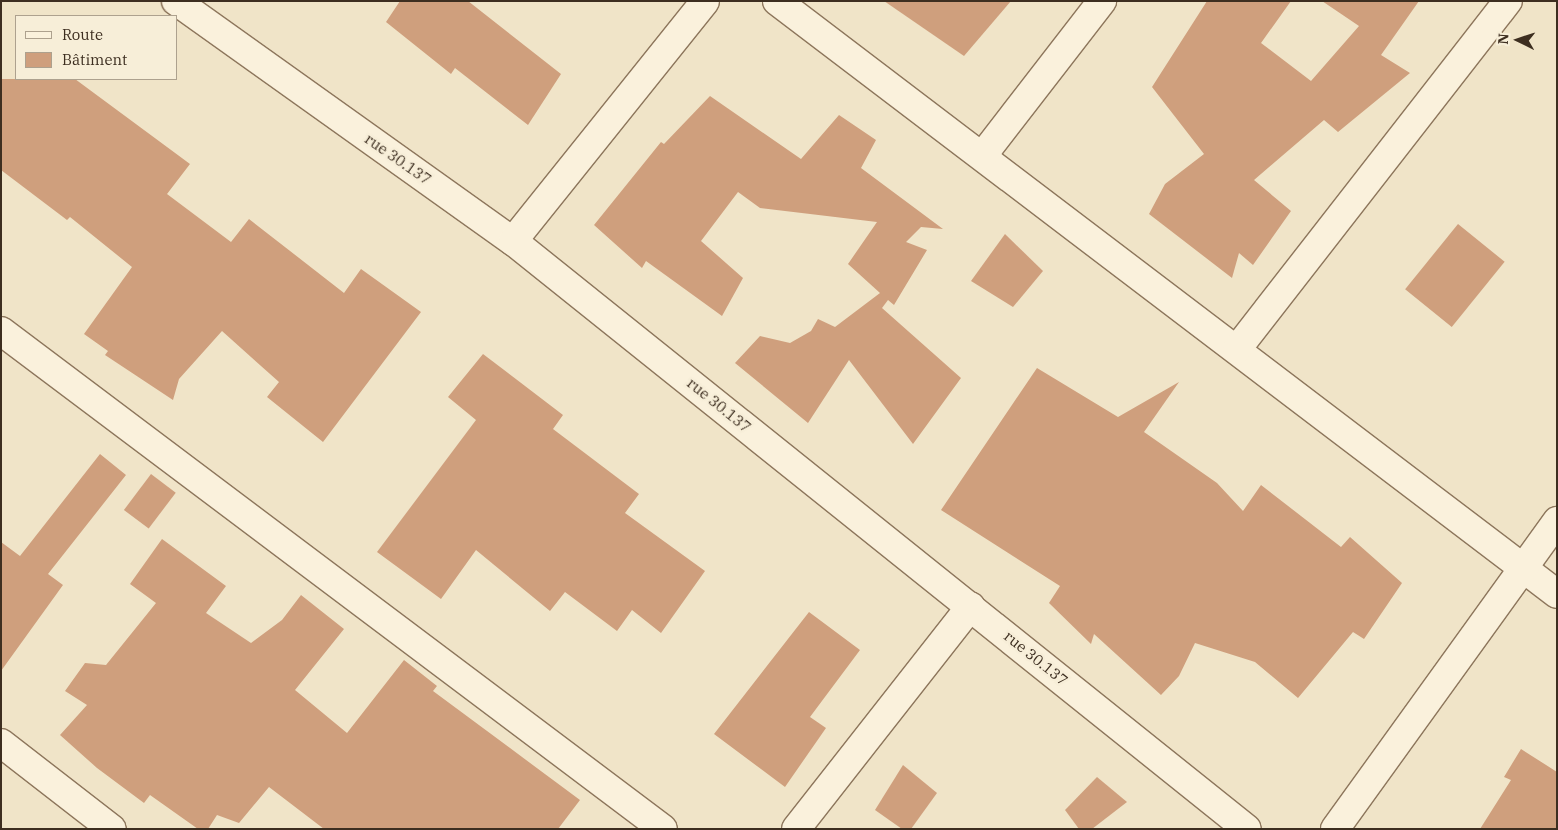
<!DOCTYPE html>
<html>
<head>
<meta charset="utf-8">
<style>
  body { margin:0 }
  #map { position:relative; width:1558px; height:830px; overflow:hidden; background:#f0e4c8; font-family:"IBM Plex Serif",serif }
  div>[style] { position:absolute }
  .building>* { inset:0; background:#cf9f7d; transform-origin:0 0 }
  .roads { filter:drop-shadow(1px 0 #8d765c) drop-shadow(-1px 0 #8d765c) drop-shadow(0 1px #8d765c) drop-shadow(0 -1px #8d765c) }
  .minor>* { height:28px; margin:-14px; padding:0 14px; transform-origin:14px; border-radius:14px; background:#faf1dc }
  span { translate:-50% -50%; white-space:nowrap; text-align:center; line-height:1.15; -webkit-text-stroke:5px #f7eed8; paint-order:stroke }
  .street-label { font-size:15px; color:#3d2e20 }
  .frame { position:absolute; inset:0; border:2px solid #3d2e20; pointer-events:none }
  .legend { position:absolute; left:15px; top:15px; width:162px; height:65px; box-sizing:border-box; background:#f7eed8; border:1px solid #ada18e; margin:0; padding:6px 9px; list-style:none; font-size:15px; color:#3d2e20 }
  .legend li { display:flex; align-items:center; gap:10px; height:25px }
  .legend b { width:25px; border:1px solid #ada18e }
  .north { position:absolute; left:1493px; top:15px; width:50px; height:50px; -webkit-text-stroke:4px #f7eed8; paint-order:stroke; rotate:274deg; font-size:14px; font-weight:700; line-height:20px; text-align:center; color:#3d2e20 }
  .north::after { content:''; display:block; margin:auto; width:18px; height:22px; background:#3d2e20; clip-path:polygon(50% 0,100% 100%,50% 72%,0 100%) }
</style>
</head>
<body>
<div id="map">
  <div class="building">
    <div style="clip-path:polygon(400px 1px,468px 1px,561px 74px,528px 125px,455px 68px,451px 74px,386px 22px)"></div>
    <div style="clip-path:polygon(884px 1px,1011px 1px,964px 56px)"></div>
    <div style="clip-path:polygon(1207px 1px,1291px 1px,1261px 43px,1311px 81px,1359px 26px,1322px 1px,1419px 1px,1381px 55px,1410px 73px,1338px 132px,1324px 120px,1254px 180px,1291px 211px,1253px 265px,1239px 253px,1232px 278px,1149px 214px,1165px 184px,1204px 154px,1152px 87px)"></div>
    <div style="clip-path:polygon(1px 79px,75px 79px,190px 164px,167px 194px,231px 242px,249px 219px,344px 293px,361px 269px,421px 312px,323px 442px,267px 397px,279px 382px,222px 331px,179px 379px,173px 400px,105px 355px,108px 351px,84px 334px,132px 267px,70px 217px,67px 220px,1px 170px)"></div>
    <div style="clip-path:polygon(710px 96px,801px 159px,839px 115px,876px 140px,861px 168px,943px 229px,921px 227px,906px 242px,927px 250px,894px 305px,888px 300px,882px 308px,961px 378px,913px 444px,849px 360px,808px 423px,735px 363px,760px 336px,790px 343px,811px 331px,818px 319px,835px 327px,880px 293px,848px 264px,877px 222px,760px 208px,738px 192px,701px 241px,743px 278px,722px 316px,646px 261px,642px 268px,594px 225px,661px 142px,664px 144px)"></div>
    <div style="left:1458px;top:224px;width:60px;height:84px;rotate:39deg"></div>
    <div style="clip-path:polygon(1005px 234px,1043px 271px,1013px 307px,971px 281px)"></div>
    <div style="clip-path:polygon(483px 354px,563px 415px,553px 429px,639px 494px,625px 513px,705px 571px,661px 633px,632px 610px,617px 631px,565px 592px,550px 611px,476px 550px,441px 599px,377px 552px,476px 420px,448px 397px)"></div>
    <div style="clip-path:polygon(1037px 368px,1118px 417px,1179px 382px,1144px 432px,1217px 483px,1243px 511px,1261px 485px,1341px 547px,1350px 537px,1402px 583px,1364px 639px,1353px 632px,1298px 698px,1255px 662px,1195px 643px,1179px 676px,1161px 695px,1094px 634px,1091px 644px,1049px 603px,1060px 586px,941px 510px)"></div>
    <div style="clip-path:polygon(100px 454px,126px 475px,48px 574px,63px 585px,1px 671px,1px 542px,20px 556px)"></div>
    <div style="left:151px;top:474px;width:31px;height:45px;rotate:37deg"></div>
    <div style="clip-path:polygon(162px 539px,226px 586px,206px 613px,251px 643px,282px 620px,301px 595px,344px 629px,295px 690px,347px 733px,404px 660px,437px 686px,433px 691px,580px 800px,558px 829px,324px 829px,269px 787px,239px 823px,217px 815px,208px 829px,198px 829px,150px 795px,144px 803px,97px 768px,60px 735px,87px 705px,65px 691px,85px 663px,106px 665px,156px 603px,130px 584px)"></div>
    <div style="clip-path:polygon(809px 612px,860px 650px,810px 717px,826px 728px,785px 787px,714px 734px)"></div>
    <div style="clip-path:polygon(1521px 749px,1557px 772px,1557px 829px,1480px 829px,1511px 780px,1504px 777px)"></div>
    <div style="clip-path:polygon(903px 765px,937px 793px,911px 829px,902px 829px,875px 810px)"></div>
    <div style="clip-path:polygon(1097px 777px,1127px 802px,1092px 829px,1079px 829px,1065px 810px)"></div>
  </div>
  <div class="roads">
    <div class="minor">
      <div style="left:176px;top:1px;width:414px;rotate:35.5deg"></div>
      <div style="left:513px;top:241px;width:940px;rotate:38.7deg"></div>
      <div style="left:777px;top:1px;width:980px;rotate:37.24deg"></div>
      <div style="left:983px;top:155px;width:195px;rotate:-52.3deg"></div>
      <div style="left:513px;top:241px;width:307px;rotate:-51.3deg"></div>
      <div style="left:1px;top:331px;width:828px;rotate:36.95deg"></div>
      <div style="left:1237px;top:349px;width:441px;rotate:-52.1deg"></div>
      <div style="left:1px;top:743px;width:140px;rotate:37.8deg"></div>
      <div style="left:796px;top:829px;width:283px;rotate:-51.9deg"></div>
      <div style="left:1335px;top:829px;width:380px;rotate:-54.2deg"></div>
    </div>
  </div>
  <div class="street-label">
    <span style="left:398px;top:159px;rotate:35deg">rue 30.137</span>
    <span style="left:719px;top:405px;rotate:39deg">rue 30.137</span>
    <span style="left:1036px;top:658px;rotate:39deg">rue 30.137</span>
  </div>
  <div class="frame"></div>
  <ul class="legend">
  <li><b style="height:6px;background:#faf1dc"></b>Route</li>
  <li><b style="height:14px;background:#cf9f7d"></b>Bâtiment</li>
  </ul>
  <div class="north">N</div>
</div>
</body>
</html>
